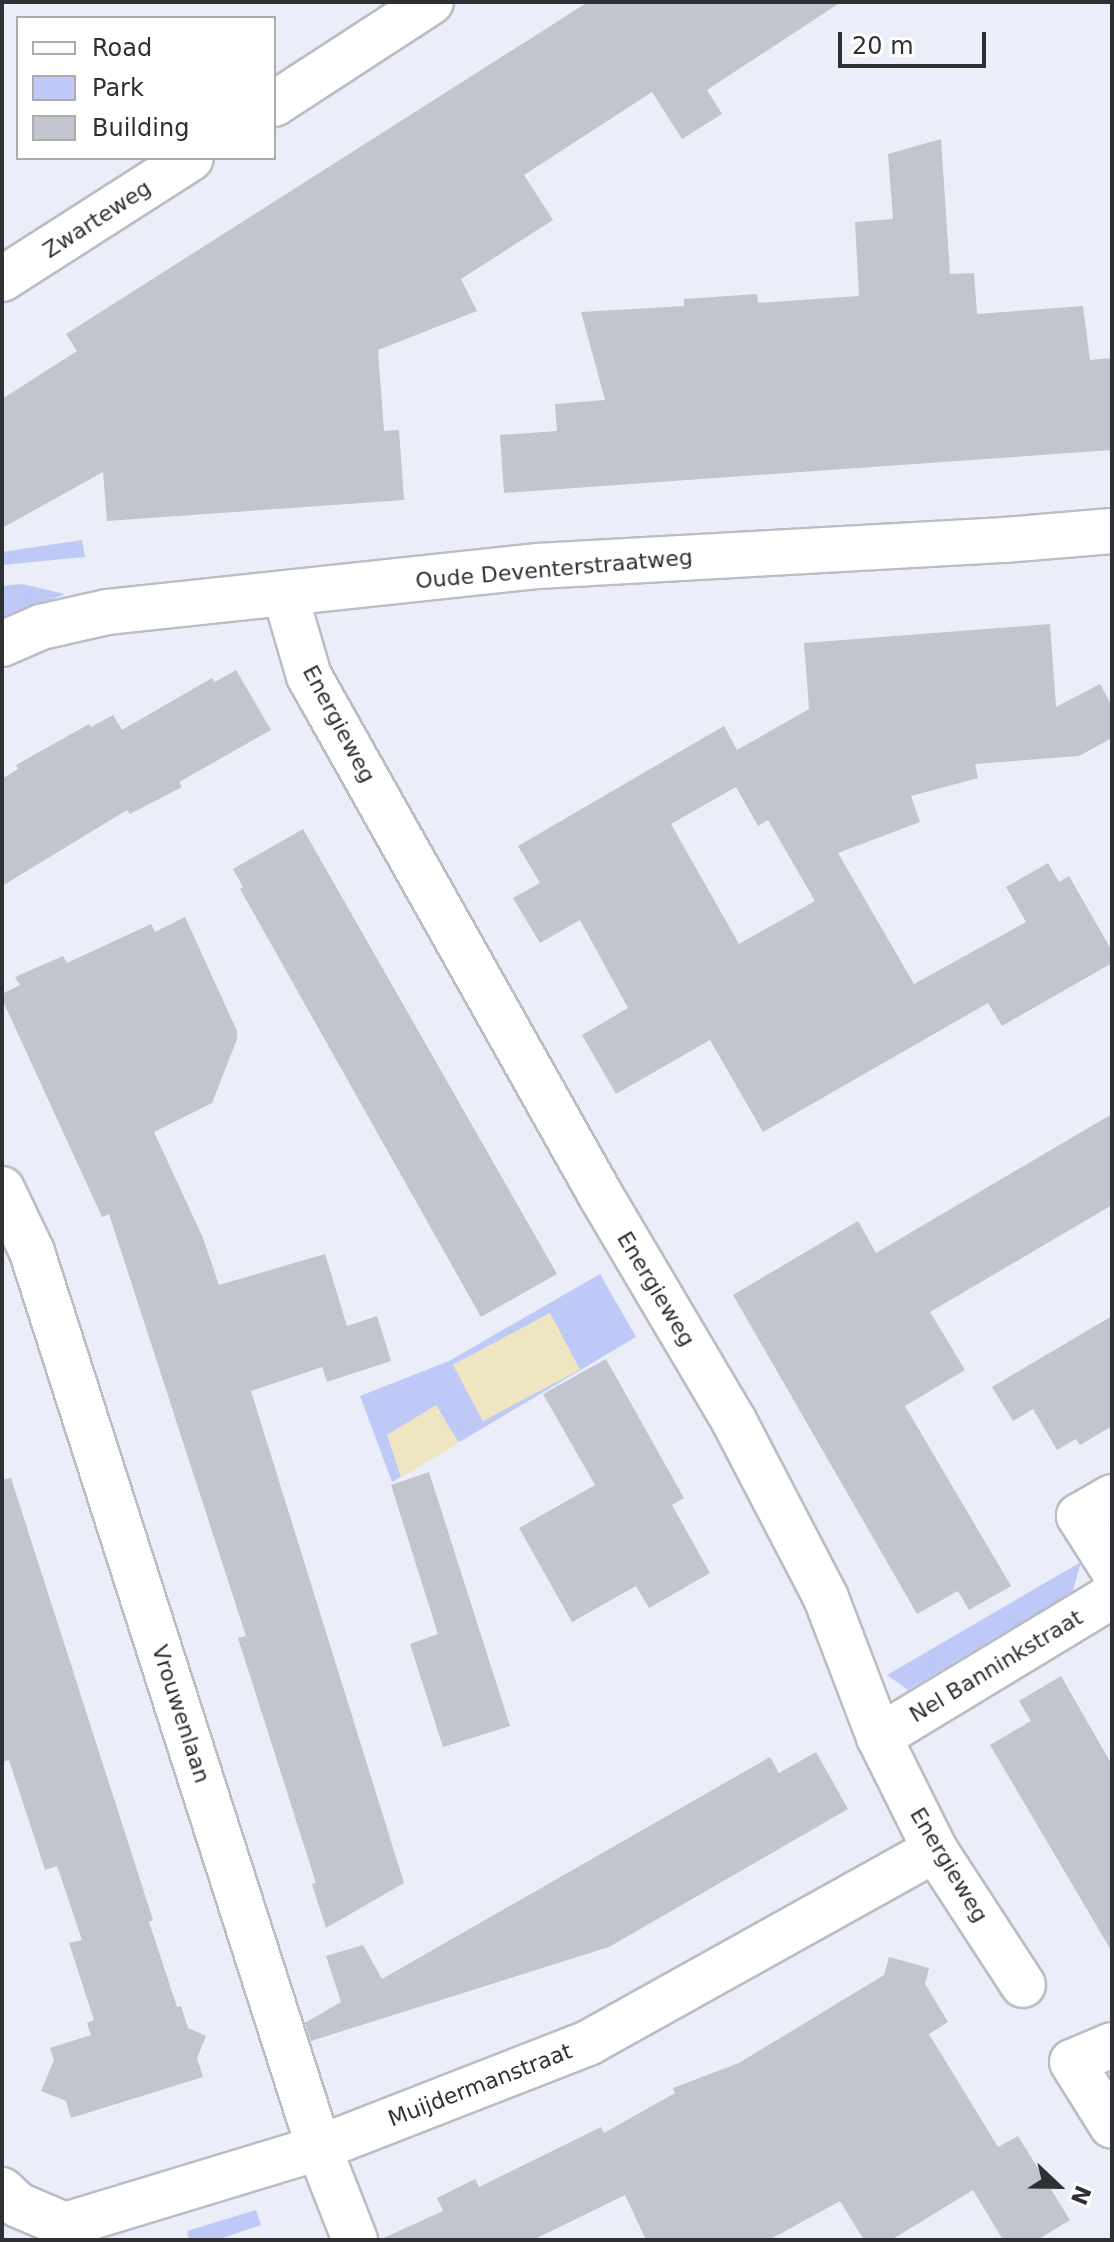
<!DOCTYPE html>
<html>
<head>
<meta charset="utf-8">
<style>
  body { margin:0 }
  #map { position:relative; width:1114px; height:2242px; overflow:hidden; background:#ebeef8; font-family:"DejaVu Sans",sans-serif }
  div>[style] { position:absolute }
  .green>* { inset:0; background:#bfc9f8 }
  .sand>* { inset:0; background:#efe5c0; transform-origin:0 0 }
  .building>* { inset:0; background:#c2c4ce }
  .roads { filter:drop-shadow(2px 0 #babcc6) drop-shadow(-2px 0 #babcc6) drop-shadow(0 2px #babcc6) drop-shadow(0 -2px #babcc6) }
  .street>* { height:44px; margin:-22px; padding:0 22px; transform-origin:22px; border-radius:22px; background:#fff }
  .secondary>* { height:44px; margin:-22px; padding:0 22px; transform-origin:22px; border-radius:22px; background:#fff }
  span { translate:-50% -50%; white-space:nowrap; text-align:center; line-height:1.15; -webkit-text-stroke:7px #fff; paint-order:stroke }
  .street-label { font-size:22px; color:#2f3034 }
  .frame { position:absolute; inset:0; border:4px solid #2f3034; pointer-events:none }
  .legend { position:absolute; left:16px; top:16px; width:260px; height:144px; box-sizing:border-box; background:#fff; border:2px solid #acacae; margin:0; padding:10px 14px; list-style:none; font-size:24px; color:#2f3034 }
  .legend li { display:flex; align-items:center; gap:16px; height:40px }
  .legend b { width:40px; border:2px solid #acacae }
  .north { position:absolute; left:1018px; top:2146px; width:80px; height:80px; -webkit-text-stroke:6px #fff; paint-order:stroke; rotate:112deg; font-size:22px; font-weight:700; line-height:32px; text-align:center; color:#2f3034 }
  .north::after { content:''; display:block; margin:auto; width:28px; height:36px; background:#2f3034; clip-path:polygon(50% 0,100% 100%,50% 72%,0 100%) }
  .scale { position:absolute; left:838px; top:32px; width:148px; height:36px; box-sizing:border-box; border:4px solid #2f3034; border-top:0; padding-left:10px; font-size:24px; line-height:28px; white-space:nowrap; color:#2f3034; -webkit-text-stroke:6px #fff; paint-order:stroke }
</style>
</head>
<body>
<div id="map">
  <div class="green">
    <div style="clip-path:polygon(82px 540px,85px 557px,2px 565px,2px 552px)"></div>
    <div style="clip-path:polygon(22px 584px,65px 594px,2px 621px,2px 586px)"></div>
    <div style="clip-path:polygon(600px 1274px,636px 1337px,392px 1482px,360px 1396px,449px 1361px)"></div>
    <div style="clip-path:polygon(1081px 1562px,1072px 1594px,908px 1690px,887px 1675px)"></div>
    <div style="clip-path:polygon(256px 2210px,261px 2225px,217px 2240px,189px 2240px,187px 2231px)"></div>
  </div>
  <div class="sand">
    <div style="left:550px;top:1313px;width:64px;height:110px;rotate:62deg"></div>
    <div style="clip-path:polygon(436px 1405px,459px 1443px,401px 1477px,387px 1435px)"></div>
  </div>
  <div class="building">
    <div style="clip-path:polygon(588px 2px,841px 2px,707px 90px,722px 114px,682px 139px,652px 92px,524px 175px,553px 220px,461px 279px,477px 311px,378px 350px,384px 431px,399px 430px,404px 500px,107px 521px,103px 472px,2px 528px,2px 399px,77px 351px,66px 334px)"></div>
    <div style="clip-path:polygon(941px 139px,950px 274px,974px 273px,977px 314px,1083px 306px,1090px 360px,1112px 358px,1112px 450px,504px 493px,500px 435px,557px 431px,555px 404px,605px 400px,581px 312px,684px 306px,684px 299px,757px 294px,758px 303px,859px 296px,855px 222px,893px 219px,888px 154px)"></div>
    <div style="clip-path:polygon(evenodd,1050px 624px,1056px 707px,1100px 684px,1112px 706px,1112px 738px,1079px 756px,975px 764px,978px 778px,911px 796px,920px 822px,838px 853px,914px 984px,1026px 922px,1006px 887px,1048px 863px,1059px 882px,1069px 876px,1112px 951px,1112px 963px,1002px 1026px,988px 1003px,763px 1132px,710px 1040px,616px 1094px,582px 1035px,628px 1008px,580px 920px,540px 943px,513px 898px,540px 883px,518px 846px,724px 726px,737px 750px,809px 709px,804px 643px,1050px 624px,736px 787px,758px 826px,768px 820px,815px 901px,739px 944px,671px 824px,736px 787px)"></div>
    <div style="clip-path:polygon(236px 670px,271px 730px,179px 782px,182px 787px,130px 814px,127px 810px,2px 886px,2px 779px,18px 769px,16px 765px,89px 724px,91px 727px,113px 715px,122px 730px,212px 678px,215px 682px)"></div>
    <div style="clip-path:polygon(303px 829px,557px 1274px,481px 1317px,240px 889px,243px 887px,233px 869px)"></div>
    <div style="clip-path:polygon(185px 917px,237px 1031px,237px 1039px,212px 1103px,154px 1132px,203px 1238px,219px 1285px,325px 1254px,347px 1326px,377px 1316px,391px 1361px,327px 1382px,322px 1367px,251px 1391px,404px 1883px,326px 1928px,312px 1884px,316px 1883px,238px 1638px,246px 1636px,109px 1214px,102px 1217px,2px 999px,2px 994px,20px 985px,15px 977px,63px 956px,67px 963px,151px 924px,155px 932px)"></div>
    <div style="clip-path:polygon(1112px 1114px,1112px 1205px,930px 1312px,965px 1370px,905px 1406px,1011px 1586px,969px 1610px,958px 1591px,917px 1614px,733px 1295px,858px 1221px,876px 1253px)"></div>
    <div style="clip-path:polygon(1112px 1316px,1112px 1426px,1080px 1445px,1076px 1439px,1057px 1450px,1033px 1409px,1013px 1421px,992px 1387px)"></div>
    <div style="clip-path:polygon(606px 1359px,684px 1498px,672px 1505px,710px 1573px,649px 1608px,636px 1586px,572px 1622px,519px 1528px,595px 1485px,543px 1394px)"></div>
    <div style="clip-path:polygon(429px 1472px,510px 1726px,443px 1747px,410px 1644px,438px 1634px,391px 1485px)"></div>
    <div style="clip-path:polygon(11px 1478px,153px 1920px,149px 1922px,177px 2007px,181px 2006px,188px 2028px,206px 2036px,197px 2058px,203px 2077px,71px 2118px,66px 2101px,41px 2091px,54px 2060px,50px 2048px,91px 2035px,87px 2023px,94px 2020px,69px 1943px,82px 1940px,57px 1866px,45px 1870px,9px 1760px,2px 1762px,2px 1480px)"></div>
    <div style="clip-path:polygon(1061px 1676px,1112px 1765px,1112px 1952px,990px 1745px,1031px 1721px,1019px 1701px)"></div>
    <div style="clip-path:polygon(816px 1752px,848px 1809px,609px 1947px,311px 2041px,305px 2023px,341px 2002px,326px 1956px,363px 1945px,382px 1979px,770px 1757px,779px 1773px)"></div>
    <div style="clip-path:polygon(889px 1957px,929px 1968px,925px 1984px,948px 2022px,929px 2034px,998px 2147px,1018px 2136px,1070px 2220px,1037px 2240px,1003px 2240px,973px 2190px,891px 2240px,864px 2240px,840px 2201px,769px 2240px,646px 2240px,625px 2195px,533px 2240px,379px 2240px,443px 2211px,437px 2198px,475px 2179px,479px 2187px,601px 2127px,604px 2133px,675px 2093px,673px 2088px,739px 2063px,884px 1975px)"></div>
  </div>
  <div class="roads">
    <div class="street">
      <div style="left:274px;top:104px;width:187px;rotate:-33deg"></div>
      <div style="left:2px;top:279px;width:224px;rotate:-32.6deg"></div>
      <div style="left:285px;top:594px;width:85px;rotate:73.7deg"></div>
      <div style="left:309px;top:676px;width:596px;rotate:60.68deg"></div>
      <div style="left:601px;top:1196px;width:261px;rotate:59.4deg"></div>
      <div style="left:734px;top:1421px;width:199px;rotate:62.5deg"></div>
      <div style="left:826px;top:1598px;width:149px;rotate:69.1deg"></div>
      <div style="left:879px;top:1737px;width:126px;rotate:63.6deg"></div>
      <div style="left:935px;top:1850px;width:161px;rotate:56.9deg"></div>
      <div style="left:2px;top:644px;width:43px;rotate:-23.6deg"></div>
      <div style="left:41px;top:627px;width:68px;rotate:-12.8deg"></div>
      <div style="left:107px;top:612px;width:433px;rotate:-6.1deg"></div>
      <div style="left:538px;top:566px;width:468px;rotate:-3.2deg"></div>
      <div style="left:1005px;top:540px;width:107px;rotate:-4.8deg"></div>
      <div style="left:1112px;top:1497px;width:38px;rotate:150deg"></div>
      <div style="left:1079px;top:1516px;width:62px;rotate:57.6deg"></div>
      <div style="left:879px;top:1737px;width:272px;rotate:-31.2deg"></div>
      <div style="left:1112px;top:2045px;width:43px;rotate:157deg"></div>
      <div style="left:1072px;top:2062px;width:75px;rotate:58deg"></div>
      <div style="left:2px;top:2190px;width:22px;rotate:43deg"></div>
      <div style="left:18px;top:2205px;width:51px;rotate:23.1deg"></div>
      <div style="left:65px;top:2225px;width:265px;rotate:-16.9deg"></div>
      <div style="left:319px;top:2148px;width:289px;rotate:-21.3deg"></div>
      <div style="left:588px;top:2043px;width:397px;rotate:-29.1deg"></div>
    </div>
    <div class="secondary">
      <div style="left:2px;top:1189px;width:70px;rotate:64.5deg"></div>
      <div style="left:32px;top:1252px;width:941px;rotate:72.24deg"></div>
      <div style="left:319px;top:2148px;width:99px;rotate:68.6deg"></div>
    </div>
  </div>
  <div class="street-label">
    <span style="left:97px;top:219px;rotate:-33deg">Zwarteweg</span>
    <span style="left:554px;top:569px;rotate:-5deg">Oude Deventerstraatweg</span>
    <span style="left:339px;top:724px;rotate:62deg">Energieweg</span>
    <span style="left:656px;top:1289px;rotate:59deg">Energieweg</span>
    <span style="left:996px;top:1666px;rotate:-31deg">Nel Banninkstraat</span>
    <span style="left:181px;top:1714px;rotate:72deg">Vrouwenlaan</span>
    <span style="left:949px;top:1865px;rotate:59deg">Energieweg</span>
    <span style="left:480px;top:2085px;rotate:-21deg">Muijdermanstraat</span>
  </div>
  <div class="frame"></div>
  <ul class="legend">
  <li><b style="height:10px;background:#fff"></b>Road</li>
  <li><b style="height:22px;background:#bfc9f8"></b>Park</li>
  <li><b style="height:22px;background:#c2c4ce"></b>Building</li>
  </ul>
  <div class="north">N</div>
  <div class="scale">20 m</div>
</div>
</body>
</html>
